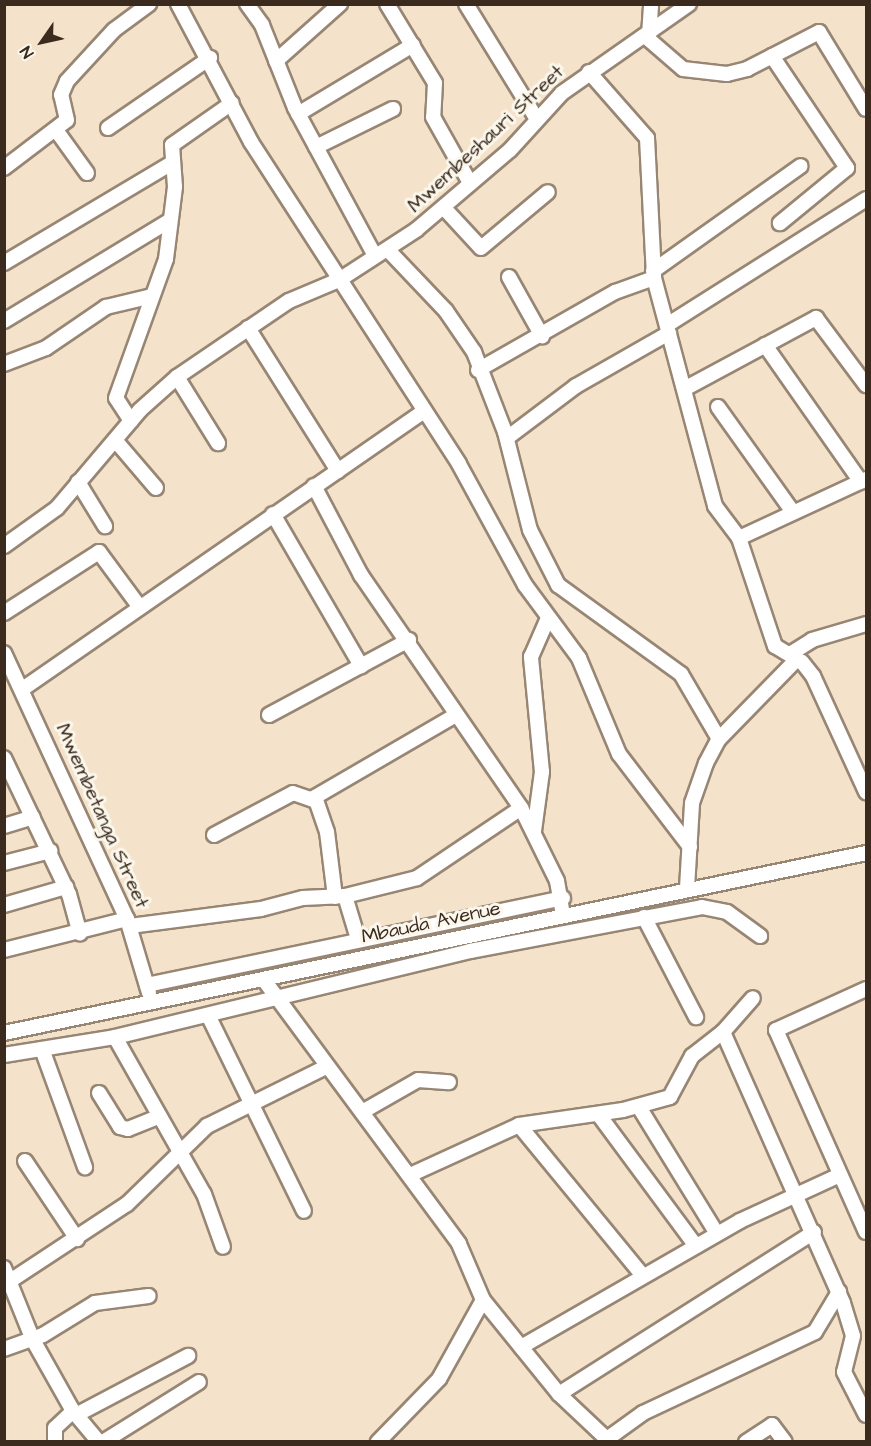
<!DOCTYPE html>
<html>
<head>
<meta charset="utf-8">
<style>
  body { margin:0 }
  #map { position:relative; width:871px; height:1446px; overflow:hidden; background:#f4e3ca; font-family:"Architects Daughter",sans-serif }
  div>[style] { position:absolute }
  .roads { filter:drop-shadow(2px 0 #988674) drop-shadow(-2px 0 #988674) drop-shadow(0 2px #988674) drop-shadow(0 -2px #988674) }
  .minor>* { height:14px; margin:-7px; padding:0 7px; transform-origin:7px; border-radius:7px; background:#fff }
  span { translate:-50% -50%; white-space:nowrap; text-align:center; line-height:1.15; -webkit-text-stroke:6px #fbf7ec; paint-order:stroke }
  .street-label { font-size:20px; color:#3b2a1e }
  .frame { position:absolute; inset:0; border:6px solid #3b2a1e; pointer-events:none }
  .north { position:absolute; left:12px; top:12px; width:60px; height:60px; -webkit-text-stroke:4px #fbf7ec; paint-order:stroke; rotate:236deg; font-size:16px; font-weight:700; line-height:24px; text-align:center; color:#3b2a1e }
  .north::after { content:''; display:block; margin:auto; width:21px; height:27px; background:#3b2a1e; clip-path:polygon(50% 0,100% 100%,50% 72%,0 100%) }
</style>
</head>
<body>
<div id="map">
  <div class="roads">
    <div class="minor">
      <div style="left:178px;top:4px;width:156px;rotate:62.1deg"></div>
      <div style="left:251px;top:142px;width:383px;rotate:57.1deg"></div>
      <div style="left:459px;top:464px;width:138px;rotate:61.4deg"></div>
      <div style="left:525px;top:585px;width:91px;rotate:53.5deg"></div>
      <div style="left:579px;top:658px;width:104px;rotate:67.4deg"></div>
      <div style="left:619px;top:754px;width:117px;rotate:52.6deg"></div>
      <div style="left:247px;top:4px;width:26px;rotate:54deg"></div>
      <div style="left:262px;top:25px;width:89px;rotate:68.3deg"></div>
      <div style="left:295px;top:108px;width:168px;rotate:61.6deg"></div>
      <div style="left:387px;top:4px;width:92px;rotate:58.7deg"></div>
      <div style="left:435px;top:83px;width:34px;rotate:93deg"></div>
      <div style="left:433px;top:117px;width:76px;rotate:60.7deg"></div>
      <div style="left:466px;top:4px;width:134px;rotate:58.4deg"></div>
      <div style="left:649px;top:35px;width:31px;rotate:-86deg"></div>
      <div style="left:646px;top:37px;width:49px;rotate:40.9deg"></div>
      <div style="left:683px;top:69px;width:44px;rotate:6.5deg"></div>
      <div style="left:727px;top:74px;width:21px;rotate:-14deg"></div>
      <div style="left:747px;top:69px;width:81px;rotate:-27.2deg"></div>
      <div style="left:819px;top:32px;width:90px;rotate:58.6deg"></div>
      <div style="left:772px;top:56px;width:135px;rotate:56.2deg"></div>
      <div style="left:847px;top:168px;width:87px;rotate:140.6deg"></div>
      <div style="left:276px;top:61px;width:86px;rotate:-41.7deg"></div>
      <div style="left:589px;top:72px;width:88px;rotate:48.7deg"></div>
      <div style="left:647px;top:138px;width:140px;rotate:87.1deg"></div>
      <div style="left:654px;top:278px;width:236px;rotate:75deg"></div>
      <div style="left:715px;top:506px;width:40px;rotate:53deg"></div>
      <div style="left:739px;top:538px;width:114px;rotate:71.6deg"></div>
      <div style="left:775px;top:646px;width:31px;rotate:31deg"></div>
      <div style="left:802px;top:662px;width:18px;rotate:52deg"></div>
      <div style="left:813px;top:676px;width:128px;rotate:65.4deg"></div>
      <div style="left:298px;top:114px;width:134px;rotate:-31deg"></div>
      <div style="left:108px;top:128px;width:124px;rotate:-34.5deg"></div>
      <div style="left:56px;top:130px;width:53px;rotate:54.2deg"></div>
      <div style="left:316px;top:147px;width:86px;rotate:-26.3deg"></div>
      <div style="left:4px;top:168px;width:79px;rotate:-37.3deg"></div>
      <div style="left:67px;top:120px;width:26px;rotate:-103deg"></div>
      <div style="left:61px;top:95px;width:15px;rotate:-67deg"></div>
      <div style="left:67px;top:81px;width:69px;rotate:-47.3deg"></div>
      <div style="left:114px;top:30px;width:44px;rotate:-36.6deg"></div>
      <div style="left:444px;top:208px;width:54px;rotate:47.2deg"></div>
      <div style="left:481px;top:248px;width:87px;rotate:-39.9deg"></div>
      <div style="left:388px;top:250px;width:84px;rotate:46.4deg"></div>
      <div style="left:446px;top:311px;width:50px;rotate:55.7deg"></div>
      <div style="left:474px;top:352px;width:86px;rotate:68.8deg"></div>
      <div style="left:505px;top:432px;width:101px;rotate:75.7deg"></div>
      <div style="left:530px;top:530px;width:62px;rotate:63deg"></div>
      <div style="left:558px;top:585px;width:152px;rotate:35.9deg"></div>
      <div style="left:681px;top:674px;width:75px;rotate:59.7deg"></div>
      <div style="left:4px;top:263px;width:196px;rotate:-30.8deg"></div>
      <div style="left:653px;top:271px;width:181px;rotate:-35.4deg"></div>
      <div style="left:509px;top:277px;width:68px;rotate:60.8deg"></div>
      <div style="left:4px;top:321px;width:193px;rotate:-31.2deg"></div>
      <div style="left:667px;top:325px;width:236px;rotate:-32.3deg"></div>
      <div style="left:248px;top:328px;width:169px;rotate:57.8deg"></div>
      <div style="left:765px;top:345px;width:167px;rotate:55deg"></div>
      <div style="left:4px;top:364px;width:45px;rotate:-20.9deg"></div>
      <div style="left:46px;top:348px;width:73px;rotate:-34.3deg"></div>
      <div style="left:106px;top:307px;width:47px;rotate:-13.4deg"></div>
      <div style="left:478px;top:370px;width:158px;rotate:-29.7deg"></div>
      <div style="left:615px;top:292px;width:41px;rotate:-19.7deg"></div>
      <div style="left:177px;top:377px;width:78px;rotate:58.2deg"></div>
      <div style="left:686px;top:388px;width:148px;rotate:-28.3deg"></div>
      <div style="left:816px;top:318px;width:84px;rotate:53.3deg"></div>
      <div style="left:718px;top:407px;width:129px;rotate:54.5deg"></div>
      <div style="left:131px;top:421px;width:27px;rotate:-123deg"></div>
      <div style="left:116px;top:398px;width:148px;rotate:-70.2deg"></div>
      <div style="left:166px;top:259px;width:73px;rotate:-82.9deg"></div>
      <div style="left:175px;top:187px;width:42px;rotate:-94.1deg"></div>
      <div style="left:172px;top:145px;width:73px;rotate:-35deg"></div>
      <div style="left:507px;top:438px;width:86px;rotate:-37deg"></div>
      <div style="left:576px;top:386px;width:107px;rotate:-29.7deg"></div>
      <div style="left:115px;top:440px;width:63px;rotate:49.5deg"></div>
      <div style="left:78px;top:482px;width:52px;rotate:58.5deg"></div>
      <div style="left:314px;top:486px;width:101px;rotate:62.2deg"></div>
      <div style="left:361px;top:575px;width:283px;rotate:55.5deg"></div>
      <div style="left:521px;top:808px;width:81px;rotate:63.7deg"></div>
      <div style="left:557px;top:881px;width:35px;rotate:80deg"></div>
      <div style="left:273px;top:514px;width:176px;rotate:59.9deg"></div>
      <div style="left:739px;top:538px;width:140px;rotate:-24.9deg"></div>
      <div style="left:4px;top:546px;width:65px;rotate:-35.6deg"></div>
      <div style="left:57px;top:508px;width:128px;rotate:-49.7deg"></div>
      <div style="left:140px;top:410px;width:50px;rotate:-41.7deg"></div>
      <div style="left:177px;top:377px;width:135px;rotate:-34.2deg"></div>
      <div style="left:289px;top:301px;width:54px;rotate:-22.8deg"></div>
      <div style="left:339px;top:280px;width:92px;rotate:-33deg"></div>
      <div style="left:416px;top:230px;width:123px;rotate:-40.4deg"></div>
      <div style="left:510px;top:150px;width:77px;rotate:-47.6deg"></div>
      <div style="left:562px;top:93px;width:155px;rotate:-35deg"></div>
      <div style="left:4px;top:613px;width:113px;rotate:-32.7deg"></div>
      <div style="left:99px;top:552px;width:67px;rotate:53.5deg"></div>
      <div style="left:4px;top:653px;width:293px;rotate:65.2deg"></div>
      <div style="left:127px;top:919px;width:77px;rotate:73.4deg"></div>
      <div style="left:790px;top:654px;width:26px;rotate:-32deg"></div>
      <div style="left:812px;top:640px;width:56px;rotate:-16.5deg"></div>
      <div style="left:24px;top:688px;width:485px;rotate:-34.7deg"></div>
      <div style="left:269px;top:715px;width:159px;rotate:-28.2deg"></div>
      <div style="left:4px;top:758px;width:151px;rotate:64.5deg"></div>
      <div style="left:69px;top:894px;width:41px;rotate:74.6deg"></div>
      <div style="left:4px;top:826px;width:30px;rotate:-17deg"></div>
      <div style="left:534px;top:831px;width:60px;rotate:-82.3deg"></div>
      <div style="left:542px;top:772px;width:116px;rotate:-95.5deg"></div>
      <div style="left:531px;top:657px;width:43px;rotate:-66.4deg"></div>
      <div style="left:214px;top:835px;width:89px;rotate:-28deg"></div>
      <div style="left:293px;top:793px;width:21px;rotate:19deg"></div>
      <div style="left:4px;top:863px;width:48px;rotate:-14.6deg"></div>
      <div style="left:687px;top:888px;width:85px;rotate:-86.6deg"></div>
      <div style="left:692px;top:803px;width:42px;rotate:-70.7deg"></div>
      <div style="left:706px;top:763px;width:27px;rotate:-62deg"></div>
      <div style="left:719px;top:739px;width:112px;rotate:-45.7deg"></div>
      <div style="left:345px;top:896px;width:45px;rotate:73.2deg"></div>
      <div style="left:335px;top:897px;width:65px;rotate:-97deg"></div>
      <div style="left:327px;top:832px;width:37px;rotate:-109deg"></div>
      <div style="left:315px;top:797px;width:161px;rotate:-30.2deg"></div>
      <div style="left:4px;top:905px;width:65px;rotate:-16.2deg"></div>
      <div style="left:644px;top:917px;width:113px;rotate:62.5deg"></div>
      <div style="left:130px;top:926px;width:132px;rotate:-7.4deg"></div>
      <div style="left:261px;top:909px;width:43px;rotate:-14.7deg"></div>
      <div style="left:303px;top:898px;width:42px;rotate:-2.7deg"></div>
      <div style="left:345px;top:896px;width:74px;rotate:-14deg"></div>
      <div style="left:417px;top:878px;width:125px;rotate:-33.9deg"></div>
      <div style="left:4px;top:950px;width:127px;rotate:-14.1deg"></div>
      <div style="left:264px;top:980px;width:328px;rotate:53.5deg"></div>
      <div style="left:459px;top:1244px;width:61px;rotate:66.8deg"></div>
      <div style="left:483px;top:1300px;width:90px;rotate:119.1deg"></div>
      <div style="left:439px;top:1379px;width:88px;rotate:134.1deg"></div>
      <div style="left:147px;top:985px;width:425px;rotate:-11.8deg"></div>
      <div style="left:866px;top:989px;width:99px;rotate:155.5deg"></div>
      <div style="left:776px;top:1030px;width:221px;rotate:66deg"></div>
      <div style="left:208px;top:1015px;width:218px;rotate:63.9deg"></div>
      <div style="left:723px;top:1032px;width:296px;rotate:66.1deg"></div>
      <div style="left:843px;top:1303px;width:34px;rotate:73deg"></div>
      <div style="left:853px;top:1336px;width:37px;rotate:104deg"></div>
      <div style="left:844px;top:1372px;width:48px;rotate:62.9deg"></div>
      <div style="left:4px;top:1033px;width:881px;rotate:-11.79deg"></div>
      <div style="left:115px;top:1037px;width:180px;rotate:60.5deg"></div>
      <div style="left:204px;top:1194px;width:56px;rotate:70.3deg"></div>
      <div style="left:42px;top:1049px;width:126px;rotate:70deg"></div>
      <div style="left:4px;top:1055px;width:112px;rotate:-9.2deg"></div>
      <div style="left:115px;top:1037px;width:365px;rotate:-13.6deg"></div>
      <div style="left:470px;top:951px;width:236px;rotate:-10.7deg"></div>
      <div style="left:702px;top:907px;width:25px;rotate:11deg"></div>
      <div style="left:727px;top:912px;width:41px;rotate:36deg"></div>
      <div style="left:99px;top:1093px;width:40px;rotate:58deg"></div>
      <div style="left:120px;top:1127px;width:8px;rotate:14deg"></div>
      <div style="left:128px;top:1129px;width:31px;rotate:-22deg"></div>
      <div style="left:639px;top:1107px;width:149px;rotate:58.4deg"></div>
      <div style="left:362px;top:1112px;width:64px;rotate:-29.7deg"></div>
      <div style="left:418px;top:1080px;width:31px;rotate:4deg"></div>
      <div style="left:599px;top:1115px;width:163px;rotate:53.5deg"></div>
      <div style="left:519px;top:1125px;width:194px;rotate:50.6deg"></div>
      <div style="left:25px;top:1161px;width:94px;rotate:56.3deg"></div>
      <div style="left:410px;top:1175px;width:120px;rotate:-24.6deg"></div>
      <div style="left:519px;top:1125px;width:105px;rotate:-8.2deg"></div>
      <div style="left:623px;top:1110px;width:49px;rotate:-15.5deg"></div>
      <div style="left:670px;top:1097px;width:47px;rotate:-61.8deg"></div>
      <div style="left:692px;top:1056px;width:39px;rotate:-38deg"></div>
      <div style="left:723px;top:1032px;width:45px;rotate:-48.6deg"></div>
      <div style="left:4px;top:1268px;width:78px;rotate:68.1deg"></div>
      <div style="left:33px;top:1340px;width:81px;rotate:60.6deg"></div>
      <div style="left:73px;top:1411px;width:40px;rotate:50deg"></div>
      <div style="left:4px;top:1285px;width:147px;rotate:-33.4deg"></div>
      <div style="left:127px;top:1204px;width:112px;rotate:-44.3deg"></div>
      <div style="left:207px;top:1126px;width:133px;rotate:-26.4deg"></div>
      <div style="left:483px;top:1300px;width:121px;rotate:51deg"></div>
      <div style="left:559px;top:1394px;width:70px;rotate:43.3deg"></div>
      <div style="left:521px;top:1347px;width:253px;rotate:-29.9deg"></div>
      <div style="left:740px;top:1221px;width:108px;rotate:-24.7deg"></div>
      <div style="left:4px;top:1349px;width:41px;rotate:-19.7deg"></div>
      <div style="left:43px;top:1335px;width:61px;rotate:-31.6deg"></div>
      <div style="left:95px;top:1303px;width:54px;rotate:-7.4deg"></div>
      <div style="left:559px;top:1394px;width:302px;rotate:-32.4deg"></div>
      <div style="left:76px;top:1415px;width:127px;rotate:-27.8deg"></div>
      <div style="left:607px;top:1439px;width:44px;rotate:-35.8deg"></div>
      <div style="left:643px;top:1413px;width:190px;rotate:-25.2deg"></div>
      <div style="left:815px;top:1332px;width:47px;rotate:-59deg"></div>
      <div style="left:55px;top:1442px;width:14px;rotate:-90deg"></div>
      <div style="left:55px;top:1428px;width:25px;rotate:-43deg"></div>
      <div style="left:103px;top:1442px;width:113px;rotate:-32deg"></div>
      <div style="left:746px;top:1442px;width:31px;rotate:-33deg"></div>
      <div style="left:772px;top:1425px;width:21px;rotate:53deg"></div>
    </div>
  </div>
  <div class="street-label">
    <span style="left:486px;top:139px;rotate:-43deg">Mwembeshauri Street</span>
    <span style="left:102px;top:816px;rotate:66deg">Mwembetanga Street</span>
    <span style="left:431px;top:923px;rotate:-12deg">Mbauda Avenue</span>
  </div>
  <div class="frame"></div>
  <div class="north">N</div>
</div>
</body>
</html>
